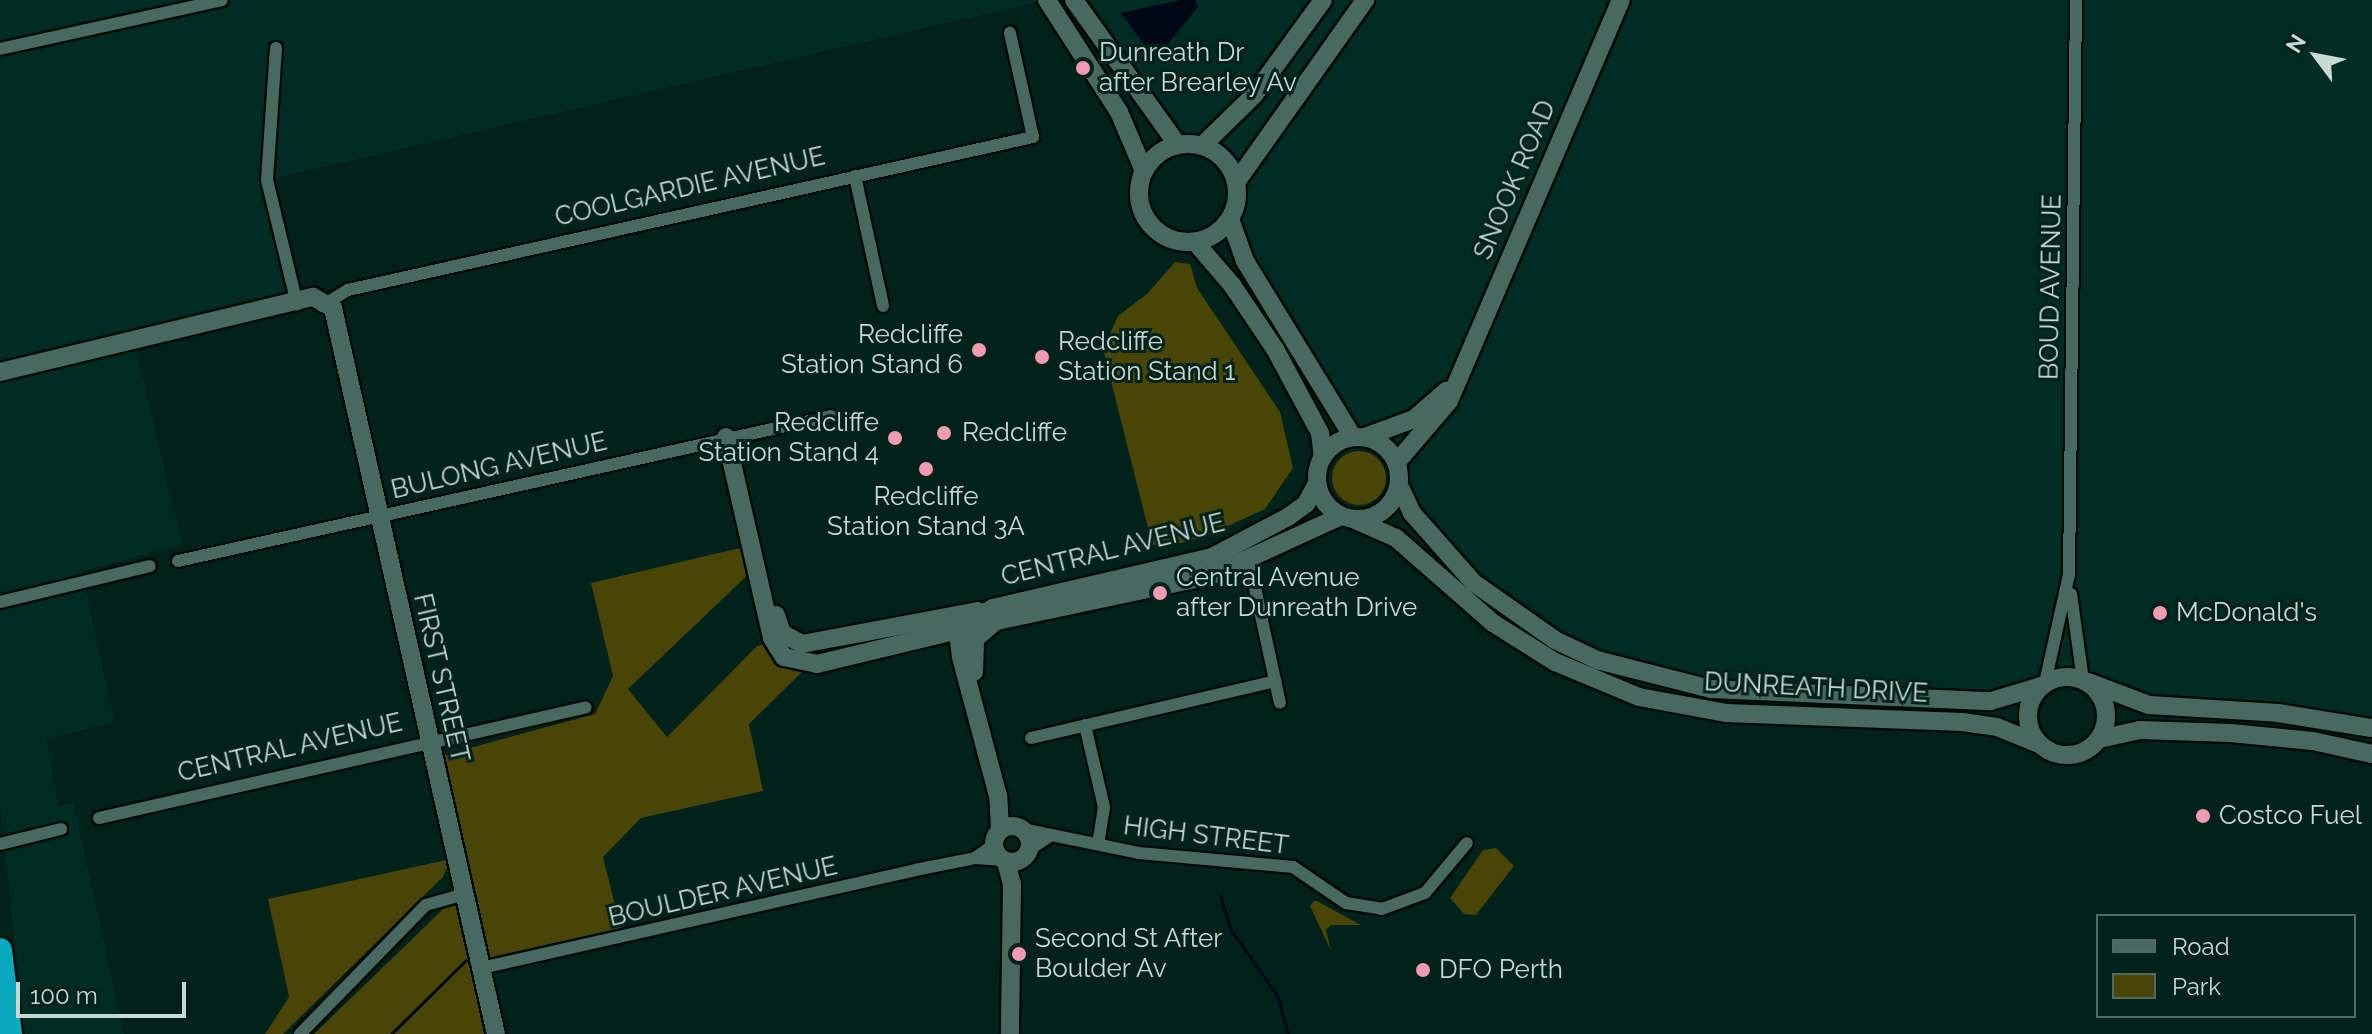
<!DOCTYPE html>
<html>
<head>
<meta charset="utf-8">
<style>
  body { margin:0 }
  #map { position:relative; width:2372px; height:1034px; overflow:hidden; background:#01221a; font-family:Raleway,sans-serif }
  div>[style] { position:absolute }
  .built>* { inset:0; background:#002c23 }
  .green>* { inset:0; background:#494507 }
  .round { border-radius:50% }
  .water>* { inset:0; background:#000715 }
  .stream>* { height:3px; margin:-1.5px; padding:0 1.5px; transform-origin:1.5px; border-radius:1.5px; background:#000715 }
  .roads { filter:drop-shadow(2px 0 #000a06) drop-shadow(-2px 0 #000a06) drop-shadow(0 2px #000a06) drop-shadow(0 -2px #000a06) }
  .street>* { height:12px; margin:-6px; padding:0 6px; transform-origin:6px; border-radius:6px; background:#48695f }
  .secondary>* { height:18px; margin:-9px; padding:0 9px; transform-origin:9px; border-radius:9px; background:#48695f }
  .secondary>.ring { margin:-9px; padding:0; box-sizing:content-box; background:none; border:18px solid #48695f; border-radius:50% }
  .highway>* { height:24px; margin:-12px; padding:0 12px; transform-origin:12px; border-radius:12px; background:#0aa9bd }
  .dots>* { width:22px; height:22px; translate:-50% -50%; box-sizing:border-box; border:4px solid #01221a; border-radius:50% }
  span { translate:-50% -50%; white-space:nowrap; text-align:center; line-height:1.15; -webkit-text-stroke:6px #01221a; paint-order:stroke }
  .poi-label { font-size:26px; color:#c8d9d4 }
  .left { translate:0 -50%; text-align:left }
  .right { translate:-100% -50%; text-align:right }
  .street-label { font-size:26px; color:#c8d9d4 }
  .legend { position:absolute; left:2096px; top:914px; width:260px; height:104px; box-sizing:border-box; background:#01221a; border:2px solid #516b64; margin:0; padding:10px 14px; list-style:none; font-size:24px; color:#c8d9d4 }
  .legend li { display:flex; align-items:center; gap:16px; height:40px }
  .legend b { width:40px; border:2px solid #516b64 }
  .north { position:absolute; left:2276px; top:16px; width:80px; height:80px; -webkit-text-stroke:6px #01221a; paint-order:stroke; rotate:302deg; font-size:22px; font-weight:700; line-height:32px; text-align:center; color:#c8d9d4 }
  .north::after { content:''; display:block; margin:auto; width:28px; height:36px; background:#c8d9d4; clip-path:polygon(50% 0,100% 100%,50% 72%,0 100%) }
  .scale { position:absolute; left:16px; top:982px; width:170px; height:36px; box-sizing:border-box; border:4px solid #c8d9d4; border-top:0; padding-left:10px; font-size:24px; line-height:28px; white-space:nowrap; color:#c8d9d4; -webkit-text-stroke:6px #01221a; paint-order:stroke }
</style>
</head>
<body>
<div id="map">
  <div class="built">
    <div style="clip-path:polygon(0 0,1046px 0,267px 180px,301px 304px,134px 341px,182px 545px,82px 571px,114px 722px,47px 739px,58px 806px,73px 803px,124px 1034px,25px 1034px,0 809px)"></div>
    <div style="clip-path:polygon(1074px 0,2372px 0,2372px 728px,2148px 705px,2074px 677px,2054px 678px,2014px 698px,1711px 689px,1597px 660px,1477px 585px,1404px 488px,1397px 455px,1380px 442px,1358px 439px,1230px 219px,1238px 194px,1230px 166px,1203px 145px,1177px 144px)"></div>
  </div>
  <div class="green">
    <div style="clip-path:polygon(1175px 262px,1190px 264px,1197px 288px,1280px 412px,1293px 468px,1265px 509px,1204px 537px,1162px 548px,1152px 544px,1103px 349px,1118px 316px,1147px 294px)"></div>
    <div class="round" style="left:1332px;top:451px;width:54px;height:54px"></div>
    <div style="clip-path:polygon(740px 548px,753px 570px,628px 689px,667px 737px,757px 646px,817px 632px,827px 641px,814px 649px,815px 659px,749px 724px,763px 791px,641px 818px,603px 857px,622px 933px,471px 968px,484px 1034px,314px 1034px,469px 884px,444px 755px,595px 714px,613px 676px,591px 583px)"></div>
    <div style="clip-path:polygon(1496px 848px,1514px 866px,1476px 915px,1464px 914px,1450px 898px,1483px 850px)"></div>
    <div style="clip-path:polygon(451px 859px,443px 877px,283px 1034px,265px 1034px,289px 997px,268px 899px)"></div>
    <div style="clip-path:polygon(1315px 900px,1361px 925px,1331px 925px,1326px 930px,1331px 951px,1310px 906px)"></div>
  </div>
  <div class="water">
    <div style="clip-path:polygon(1180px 0,1195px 0,1198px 7px,1167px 45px,1149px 52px,1121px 13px)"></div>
  </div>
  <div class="stream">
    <div style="left:1220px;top:895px;width:37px;rotate:73deg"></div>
    <div style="left:1231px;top:930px;width:80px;rotate:54.7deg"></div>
    <div style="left:1277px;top:995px;width:41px;rotate:74.2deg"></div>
    <div style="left:391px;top:1034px;width:105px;rotate:-44.6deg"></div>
  </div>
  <div class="roads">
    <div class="street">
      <div style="left:276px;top:48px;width:132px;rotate:93.9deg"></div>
      <div style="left:267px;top:180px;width:128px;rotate:76.4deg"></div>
      <div style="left:0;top:49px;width:227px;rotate:-12.4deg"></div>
      <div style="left:855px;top:176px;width:133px;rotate:77.8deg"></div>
      <div style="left:322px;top:306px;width:31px;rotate:-32deg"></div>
      <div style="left:348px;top:290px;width:702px;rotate:-12.59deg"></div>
      <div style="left:1033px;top:137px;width:107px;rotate:-102.5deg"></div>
      <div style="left:1249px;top:560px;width:146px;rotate:77.8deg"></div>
      <div style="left:178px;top:561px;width:669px;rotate:-12.52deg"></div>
      <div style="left:2071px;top:594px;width:87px;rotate:82.1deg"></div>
      <div style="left:0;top:602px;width:154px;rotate:-13.5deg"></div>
      <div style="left:2045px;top:683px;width:111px;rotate:-77.5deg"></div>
      <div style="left:2069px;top:575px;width:575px;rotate:-89.3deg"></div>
      <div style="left:1085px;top:725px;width:84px;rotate:77deg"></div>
      <div style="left:1104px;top:807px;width:37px;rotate:99deg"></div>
      <div style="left:1031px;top:738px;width:251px;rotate:-13.1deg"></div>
      <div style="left:99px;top:818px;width:499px;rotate:-12.8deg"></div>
      <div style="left:1022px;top:829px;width:119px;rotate:11.6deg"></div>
      <div style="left:1139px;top:853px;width:155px;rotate:5.2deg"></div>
      <div style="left:1293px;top:867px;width:64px;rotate:34.2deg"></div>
      <div style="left:1346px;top:903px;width:36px;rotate:9deg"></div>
      <div style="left:1382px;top:909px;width:46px;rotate:-20.4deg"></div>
      <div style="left:1425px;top:893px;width:65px;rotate:-50deg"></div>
      <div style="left:0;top:844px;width:63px;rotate:-13.8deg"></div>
      <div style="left:1027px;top:851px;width:24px;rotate:-33deg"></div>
      <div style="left:975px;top:858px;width:24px;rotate:-35deg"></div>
      <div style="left:481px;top:968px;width:445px;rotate:-12.7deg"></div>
      <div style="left:915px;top:870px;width:61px;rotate:-11.3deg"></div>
      <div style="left:975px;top:858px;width:27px;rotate:4deg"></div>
      <div style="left:300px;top:1034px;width:180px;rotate:-45.7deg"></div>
      <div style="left:426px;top:905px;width:40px;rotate:-16deg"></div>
    </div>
    <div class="secondary">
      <div style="left:1047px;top:0;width:133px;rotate:57.3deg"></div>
      <div style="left:1119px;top:112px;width:64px;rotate:67deg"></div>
      <div style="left:1074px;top:0;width:177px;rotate:54.4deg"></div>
      <div class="ring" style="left:1139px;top:144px;width:80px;height:80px"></div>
      <div style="left:1203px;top:145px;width:71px;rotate:-44.4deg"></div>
      <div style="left:1254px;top:95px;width:117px;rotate:-54deg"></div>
      <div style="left:1237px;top:181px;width:222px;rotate:-54.7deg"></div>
      <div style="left:1230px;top:219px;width:45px;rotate:70.3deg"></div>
      <div style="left:1245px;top:261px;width:206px;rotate:58.5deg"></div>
      <div style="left:1195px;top:242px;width:57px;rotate:49.3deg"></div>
      <div style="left:1232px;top:285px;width:77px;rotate:56.1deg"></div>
      <div style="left:1275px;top:349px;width:95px;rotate:61.8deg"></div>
      <div style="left:1320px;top:433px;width:24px;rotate:83deg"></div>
      <div style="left:0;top:372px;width:322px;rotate:-13.5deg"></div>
      <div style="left:313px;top:297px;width:23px;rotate:29deg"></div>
      <div style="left:333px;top:308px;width:744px;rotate:77.35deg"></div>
      <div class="ring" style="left:1317px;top:437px;width:64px;height:64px"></div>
      <div style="left:726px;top:437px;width:206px;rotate:77.1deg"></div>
      <div style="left:772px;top:638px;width:22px;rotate:58deg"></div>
      <div style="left:784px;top:657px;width:34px;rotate:12deg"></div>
      <div style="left:817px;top:664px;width:184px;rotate:-13.5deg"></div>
      <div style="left:1365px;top:437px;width:52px;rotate:-20.2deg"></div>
      <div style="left:1414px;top:419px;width:43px;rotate:-41.2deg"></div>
      <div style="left:1397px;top:462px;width:80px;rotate:-49.6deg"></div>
      <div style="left:1449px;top:401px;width:436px;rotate:-66.8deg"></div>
      <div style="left:1399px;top:485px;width:31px;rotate:65deg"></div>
      <div style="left:1412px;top:513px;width:94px;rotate:48.5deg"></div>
      <div style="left:1474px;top:583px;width:99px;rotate:35.1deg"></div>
      <div style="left:1555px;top:640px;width:47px;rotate:25.5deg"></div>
      <div style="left:1597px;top:660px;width:118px;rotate:14.3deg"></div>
      <div style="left:1711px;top:689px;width:280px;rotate:2.5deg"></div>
      <div style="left:1991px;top:701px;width:52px;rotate:-16.7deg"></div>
      <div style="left:1353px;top:519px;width:47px;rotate:23.8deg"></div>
      <div style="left:1396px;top:538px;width:129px;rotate:41.2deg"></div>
      <div style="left:1493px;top:623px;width:73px;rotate:32.2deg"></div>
      <div style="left:1555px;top:662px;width:91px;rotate:22.6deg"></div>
      <div style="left:1639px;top:697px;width:88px;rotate:10.4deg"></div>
      <div style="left:1726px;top:713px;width:236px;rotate:2.2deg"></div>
      <div style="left:1962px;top:722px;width:35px;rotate:8deg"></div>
      <div style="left:1997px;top:727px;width:45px;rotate:22deg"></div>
      <div style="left:776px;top:615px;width:19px;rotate:72deg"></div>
      <div style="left:782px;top:633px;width:23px;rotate:29deg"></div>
      <div style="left:802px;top:644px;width:179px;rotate:-10.6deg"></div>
      <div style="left:974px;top:672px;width:33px;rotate:-88deg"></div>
      <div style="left:975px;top:639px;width:28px;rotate:-41deg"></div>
      <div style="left:996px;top:621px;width:219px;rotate:-11.9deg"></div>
      <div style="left:1210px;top:576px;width:144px;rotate:-24.6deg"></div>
      <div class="ring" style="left:2028px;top:677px;width:60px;height:60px"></div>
      <div style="left:2088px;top:682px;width:65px;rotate:20.7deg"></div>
      <div style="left:2149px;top:705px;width:129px;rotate:3.5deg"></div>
      <div style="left:2278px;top:713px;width:95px;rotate:9.1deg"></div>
      <div style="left:2099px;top:739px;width:42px;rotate:-12.4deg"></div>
      <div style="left:2140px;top:730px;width:91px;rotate:1.9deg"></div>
      <div style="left:2231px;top:733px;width:82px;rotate:5.6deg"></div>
      <div style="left:2313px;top:741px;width:60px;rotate:12.4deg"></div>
      <div class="ring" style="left:994px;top:826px;width:18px;height:18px"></div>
      <div style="left:1000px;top:829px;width:33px;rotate:-93deg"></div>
      <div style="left:998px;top:796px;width:144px;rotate:-104.9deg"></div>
      <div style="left:961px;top:657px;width:17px;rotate:-97deg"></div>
      <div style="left:959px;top:640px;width:20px;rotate:-63deg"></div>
      <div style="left:968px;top:622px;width:29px;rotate:-29deg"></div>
      <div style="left:993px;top:608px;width:225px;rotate:-13.1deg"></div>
      <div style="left:1212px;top:557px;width:86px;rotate:-27.8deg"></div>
      <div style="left:1288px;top:517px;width:22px;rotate:-36deg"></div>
      <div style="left:1306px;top:504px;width:24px;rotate:-62deg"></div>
      <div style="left:1006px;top:862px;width:24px;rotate:75deg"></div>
      <div style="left:1012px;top:885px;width:149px;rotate:90.8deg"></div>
    </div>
    <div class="highway">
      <div style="left:0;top:950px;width:85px;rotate:83.2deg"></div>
    </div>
  </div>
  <div class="dots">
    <div style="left:1083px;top:68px;background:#f19ab3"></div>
    <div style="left:979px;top:350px;background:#f19ab3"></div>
    <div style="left:1042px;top:357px;background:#f19ab3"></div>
    <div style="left:944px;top:433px;background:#f19ab3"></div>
    <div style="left:895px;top:438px;background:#f19ab3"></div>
    <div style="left:926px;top:469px;background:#f19ab3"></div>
    <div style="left:1160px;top:593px;background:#f19ab3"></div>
    <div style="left:2160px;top:613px;background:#f19ab3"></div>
    <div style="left:2203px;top:816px;background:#f19ab3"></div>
    <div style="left:1019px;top:954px;background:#f19ab3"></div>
    <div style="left:1423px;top:970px;background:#f19ab3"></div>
  </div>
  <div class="poi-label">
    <span class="left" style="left:1099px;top:68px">Dunreath Dr<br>after Brearley Av</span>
    <span class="right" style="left:963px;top:350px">Redcliffe<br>Station Stand 6</span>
    <span class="left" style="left:1058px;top:357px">Redcliffe<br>Station Stand 1</span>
    <span class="right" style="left:879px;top:438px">Redcliffe<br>Station Stand 4</span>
    <span class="left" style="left:962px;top:433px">Redcliffe</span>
    <span style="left:926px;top:512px">Redcliffe<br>Station Stand 3A</span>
    <span class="left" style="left:1176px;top:593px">Central Avenue<br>after Dunreath Drive</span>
    <span class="left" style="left:2176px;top:613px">McDonald's</span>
    <span class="left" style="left:2219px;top:816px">Costco Fuel</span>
    <span class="left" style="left:1035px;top:954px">Second St After<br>Boulder Av</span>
    <span class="left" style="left:1439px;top:970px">DFO Perth</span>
  </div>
  <div class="street-label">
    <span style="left:1515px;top:180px;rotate:-67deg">SNOOK ROAD</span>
    <span style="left:690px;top:187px;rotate:-13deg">COOLGARDIE AVENUE</span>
    <span style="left:2051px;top:287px;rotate:-89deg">BOUD AVENUE</span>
    <span style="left:499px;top:466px;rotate:-13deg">BULONG AVENUE</span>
    <span style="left:1113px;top:550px;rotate:-14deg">CENTRAL AVENUE</span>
    <span style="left:441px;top:678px;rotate:77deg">FIRST STREET</span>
    <span style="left:1816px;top:688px;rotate:3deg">DUNREATH DRIVE</span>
    <span style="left:290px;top:748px;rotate:-13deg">CENTRAL AVENUE</span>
    <span style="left:1206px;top:836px;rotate:7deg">HIGH STREET</span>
    <span style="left:723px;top:892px;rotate:-13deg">BOULDER AVENUE</span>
  </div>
  <ul class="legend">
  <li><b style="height:10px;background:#48695f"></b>Road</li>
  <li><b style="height:22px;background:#494507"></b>Park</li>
  </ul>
  <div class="north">N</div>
  <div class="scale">100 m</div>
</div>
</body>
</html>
